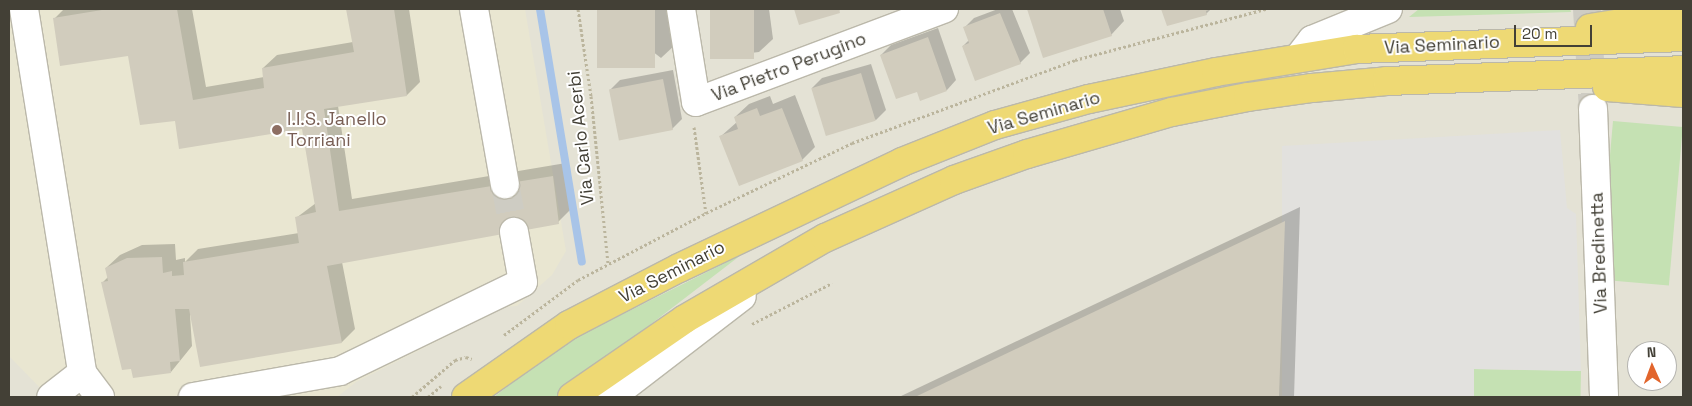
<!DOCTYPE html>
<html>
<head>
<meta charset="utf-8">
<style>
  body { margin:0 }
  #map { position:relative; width:1692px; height:406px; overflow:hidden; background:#f1efe6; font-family:"Space Grotesk",sans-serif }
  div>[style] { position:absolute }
  .residential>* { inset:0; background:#e4e2d5 }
  .education>* { inset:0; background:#e9e6d1 }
  .green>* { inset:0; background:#c5e1b3; transform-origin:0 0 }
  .parking>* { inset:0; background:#e2e1de }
  .shadow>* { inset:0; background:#0003 }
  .stream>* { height:8px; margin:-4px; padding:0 4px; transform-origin:4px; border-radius:4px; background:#a8c4e8 }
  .building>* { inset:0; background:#d1ccbd; transform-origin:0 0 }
  .minor-tunnel>* { height:28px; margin-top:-14px; transform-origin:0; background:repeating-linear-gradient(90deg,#ceccc3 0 28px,transparent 0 42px) }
  .path>* { height:3px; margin-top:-1.5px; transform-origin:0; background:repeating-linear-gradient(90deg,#bbb59d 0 2.5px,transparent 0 5px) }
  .roads { filter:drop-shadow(1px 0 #bbb8aa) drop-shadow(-1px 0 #bbb8aa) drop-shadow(0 1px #bbb8aa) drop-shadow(0 -1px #bbb8aa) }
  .minor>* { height:28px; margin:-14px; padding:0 14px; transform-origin:14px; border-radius:14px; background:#fff }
  .highway>* { height:28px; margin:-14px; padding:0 14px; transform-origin:14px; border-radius:14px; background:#eed974 }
  .dots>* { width:14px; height:14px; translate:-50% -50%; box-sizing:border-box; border:2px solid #fff; border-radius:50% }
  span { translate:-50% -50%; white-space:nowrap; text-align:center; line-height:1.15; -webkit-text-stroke:4px #fff; paint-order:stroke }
  .street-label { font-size:18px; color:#434036 }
  .education-label { font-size:18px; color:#785e54 }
  .left { translate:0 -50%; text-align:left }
  .frame { position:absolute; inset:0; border:10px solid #434036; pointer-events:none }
  .north { position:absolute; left:1627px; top:341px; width:50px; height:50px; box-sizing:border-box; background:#fff; border:1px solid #b4b3af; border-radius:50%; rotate:358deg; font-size:14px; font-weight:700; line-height:20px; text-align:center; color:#434036 }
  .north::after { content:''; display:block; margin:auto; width:18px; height:22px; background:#e2652c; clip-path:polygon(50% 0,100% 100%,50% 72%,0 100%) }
  .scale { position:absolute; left:1514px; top:25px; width:78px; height:22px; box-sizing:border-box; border:2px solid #434036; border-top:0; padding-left:6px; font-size:15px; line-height:18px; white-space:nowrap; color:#434036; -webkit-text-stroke:4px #fff; paint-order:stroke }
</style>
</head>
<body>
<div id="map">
  <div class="residential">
    <div style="clip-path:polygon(evenodd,9px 9px,1683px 9px,1683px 397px,9px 397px,9px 9px,1637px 351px,1667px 351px,1667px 381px,1637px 381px,1637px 351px)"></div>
  </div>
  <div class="education">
    <div style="clip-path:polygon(9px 9px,525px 9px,566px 251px,552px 275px,517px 306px,506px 307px,356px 382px,337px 397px,49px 397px,9px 356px)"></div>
  </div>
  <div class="green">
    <div style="clip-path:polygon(1419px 9px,1570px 9px,1571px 12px,1409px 17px)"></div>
    <div style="left:1613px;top:121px;width:70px;height:159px;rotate:5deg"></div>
    <div style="clip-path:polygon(741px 255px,556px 397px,494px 397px,561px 345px)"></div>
    <div style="left:1474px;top:369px;width:107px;height:28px;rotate:1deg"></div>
  </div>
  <div class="parking">
    <div style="clip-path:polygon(1560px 130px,1567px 208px,1576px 214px,1581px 371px,1474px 369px,1474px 397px,1282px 397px,1282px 146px)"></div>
  </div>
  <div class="shadow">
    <div style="clip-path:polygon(64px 9px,192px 9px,206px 87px,264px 77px,263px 68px,277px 55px,353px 42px,347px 9px,409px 9px,420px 82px,407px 95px,338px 106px,352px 199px,566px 163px,571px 209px,558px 222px,342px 262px,355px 329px,342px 342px,190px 315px,192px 346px,171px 372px,102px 283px,108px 277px,106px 268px,120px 255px,142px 245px,175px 244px,176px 260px,185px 258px,185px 262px,198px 249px,299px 233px,296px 218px,316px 203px,303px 127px,176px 120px,129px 54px,55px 18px)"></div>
    <div style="clip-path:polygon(670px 9px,675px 45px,661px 58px,599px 10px)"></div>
    <div style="clip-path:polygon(711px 9px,769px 9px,773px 39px,759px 52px,717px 57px)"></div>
    <div style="clip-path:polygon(796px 9px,843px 9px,800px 24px)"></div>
    <div style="clip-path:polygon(998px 9px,1012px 9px,1030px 53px,1020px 63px,963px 46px,969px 40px,964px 28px,974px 18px)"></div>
    <div style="clip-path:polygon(1029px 9px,1120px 9px,1124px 21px,1111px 35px,1044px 57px)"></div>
    <div style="clip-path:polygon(1162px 9px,1211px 9px,1206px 14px,1168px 25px)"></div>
    <div style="clip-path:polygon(938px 28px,956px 80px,947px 90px,918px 90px,881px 55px,891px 45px)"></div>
    <div style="clip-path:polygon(871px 64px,886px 110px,876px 120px,812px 88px,822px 78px)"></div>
    <div style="clip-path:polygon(673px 70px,682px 119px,672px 129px,610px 90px,620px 80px)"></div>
    <div style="clip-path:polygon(795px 95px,815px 147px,802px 160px,720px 137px,737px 122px,735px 117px,749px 104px,770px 96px,773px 104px)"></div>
    <div style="clip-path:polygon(1300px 207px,1294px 397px,899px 397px)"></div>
  </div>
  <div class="stream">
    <div style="left:540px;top:9px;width:256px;rotate:80.6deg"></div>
  </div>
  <div class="building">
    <div style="clip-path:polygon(108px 9px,177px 9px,193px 100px,264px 88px,262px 68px,354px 52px,346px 9px,394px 9px,407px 96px,324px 109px,339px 211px,553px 176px,559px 224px,327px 266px,342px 343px,200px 367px,189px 309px,175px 309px,180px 361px,170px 362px,171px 373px,133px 378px,131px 369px,122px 370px,101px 282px,108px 281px,105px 268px,127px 258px,162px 257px,163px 273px,172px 271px,172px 276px,184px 275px,183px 262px,299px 243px,295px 217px,316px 212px,302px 129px,179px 149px,175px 121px,140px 125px,128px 56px,60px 66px,53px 18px)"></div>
    <div style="left:597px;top:9px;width:58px;height:59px"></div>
    <div style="left:710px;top:9px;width:44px;height:50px"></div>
    <div style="clip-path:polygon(794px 9px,839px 9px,840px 13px,799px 25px)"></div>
    <div style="clip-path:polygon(1027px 9px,1103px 9px,1112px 36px,1043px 58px)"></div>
    <div style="clip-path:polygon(1161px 9px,1212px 9px,1206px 11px,1207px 15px,1167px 26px)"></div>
    <div style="clip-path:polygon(1000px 13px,1021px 64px,975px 81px,962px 46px,969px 43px,963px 27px)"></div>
    <div style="clip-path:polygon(928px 37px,947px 91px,920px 101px,917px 92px,896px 99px,880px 55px)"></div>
    <div style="left:861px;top:73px;width:50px;height:52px;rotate:73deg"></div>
    <div style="left:663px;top:79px;width:52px;height:55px;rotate:79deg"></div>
    <div style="clip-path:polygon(757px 108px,760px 116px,782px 108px,803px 161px,739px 186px,719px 136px,738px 129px,734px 117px)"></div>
    <div style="clip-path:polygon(1285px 221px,1279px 397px,915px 397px)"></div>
  </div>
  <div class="minor-tunnel">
    <div style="left:1587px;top:9px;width:100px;rotate:86.6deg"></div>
    <div style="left:505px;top:184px;width:49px;rotate:79.4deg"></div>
  </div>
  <div class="path">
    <div style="left:578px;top:9px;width:88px;rotate:81.5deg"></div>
    <div style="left:591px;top:96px;width:169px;rotate:84.2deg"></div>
    <div style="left:694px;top:127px;width:87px;rotate:82.1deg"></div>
    <div style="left:706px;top:213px;width:162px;rotate:-25.6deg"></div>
    <div style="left:852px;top:143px;width:238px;rotate:-20.4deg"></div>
    <div style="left:1075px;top:60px;width:198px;rotate:-15deg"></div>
    <div style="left:752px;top:324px;width:90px;rotate:-27.1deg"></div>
    <div style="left:504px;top:335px;width:92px;rotate:-36.6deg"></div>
    <div style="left:578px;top:280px;width:144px;rotate:-27.6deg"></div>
    <div style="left:412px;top:397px;width:57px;rotate:-40.7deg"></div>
    <div style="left:455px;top:360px;width:11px;rotate:-15deg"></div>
    <div style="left:466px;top:357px;width:6px;rotate:18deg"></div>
    <div style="left:428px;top:397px;width:17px;rotate:-40deg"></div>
  </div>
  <div class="roads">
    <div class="minor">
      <div style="left:24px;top:9px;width:369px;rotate:80.9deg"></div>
      <div style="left:82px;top:373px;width:39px;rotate:142deg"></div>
      <div style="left:474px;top:9px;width:178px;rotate:80deg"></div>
      <div style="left:681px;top:9px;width:94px;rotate:80.8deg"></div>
      <div style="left:696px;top:102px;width:265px;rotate:-20.6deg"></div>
      <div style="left:1298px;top:58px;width:23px;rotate:-52deg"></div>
      <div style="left:1312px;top:40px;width:82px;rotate:-22.2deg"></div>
      <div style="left:1593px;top:109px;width:288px;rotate:87.8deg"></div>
      <div style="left:82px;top:373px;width:30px;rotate:53deg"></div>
      <div style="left:193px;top:397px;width:149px;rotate:-10deg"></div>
      <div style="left:340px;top:371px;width:203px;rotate:-25.9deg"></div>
      <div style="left:523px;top:282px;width:51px;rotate:-100.2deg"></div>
      <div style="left:611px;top:397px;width:165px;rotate:-37.6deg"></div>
    </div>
    <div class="highway">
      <div style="left:1590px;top:28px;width:94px;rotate:-9.2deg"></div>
      <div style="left:1607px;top:87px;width:76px;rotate:4.5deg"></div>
      <div style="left:466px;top:397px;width:126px;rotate:-35deg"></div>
      <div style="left:569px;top:325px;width:124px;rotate:-27.4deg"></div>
      <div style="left:679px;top:268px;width:247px;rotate:-25.4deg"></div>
      <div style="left:902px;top:162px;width:100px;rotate:-21.7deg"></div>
      <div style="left:995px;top:125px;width:98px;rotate:-15.5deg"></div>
      <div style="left:1089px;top:99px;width:130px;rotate:-12deg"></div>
      <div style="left:1216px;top:72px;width:143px;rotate:-9.3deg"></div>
      <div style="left:1357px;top:49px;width:326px;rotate:-2.1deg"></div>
      <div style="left:572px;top:397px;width:137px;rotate:-34.6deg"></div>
      <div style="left:685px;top:319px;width:162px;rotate:-30.1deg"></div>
      <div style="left:825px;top:238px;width:141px;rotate:-24.2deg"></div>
      <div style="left:954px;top:180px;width:77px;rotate:-19.6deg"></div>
      <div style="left:1027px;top:154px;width:151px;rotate:-16.2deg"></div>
      <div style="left:1172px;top:112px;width:77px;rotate:-11.2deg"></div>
      <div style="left:1248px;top:97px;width:65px;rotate:-8deg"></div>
      <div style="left:1312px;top:88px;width:75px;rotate:-5.3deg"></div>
      <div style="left:1387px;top:81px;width:296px;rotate:-2.1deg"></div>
    </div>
  </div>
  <div class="dots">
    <div style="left:277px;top:130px;background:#8d6e63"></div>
  </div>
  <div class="street-label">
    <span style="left:1442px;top:45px;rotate:-3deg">Via Seminario</span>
    <span style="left:789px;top:67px;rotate:-21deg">Via Pietro Perugino</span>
    <span style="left:1044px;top:113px;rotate:-16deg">Via Seminario</span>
    <span style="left:581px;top:138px;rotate:-96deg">Via Carlo Acerbi</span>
    <span style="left:1599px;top:253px;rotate:-92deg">Via Bredinetta</span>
    <span style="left:672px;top:272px;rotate:-27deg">Via Seminario</span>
  </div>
  <div class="education-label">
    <span class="left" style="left:287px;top:130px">I.I.S. Janello<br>Torriani</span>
  </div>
  <div class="frame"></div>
  <div class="north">N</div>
  <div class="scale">20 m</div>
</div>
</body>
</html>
